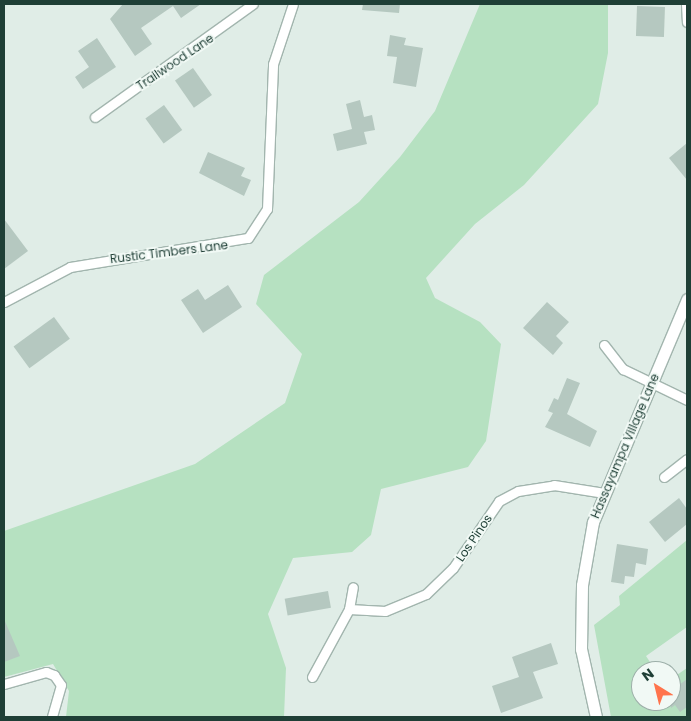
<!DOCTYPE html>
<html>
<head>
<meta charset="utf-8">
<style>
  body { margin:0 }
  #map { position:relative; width:691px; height:721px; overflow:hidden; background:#e0ede7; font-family:Poppins,sans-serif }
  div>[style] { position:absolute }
  .green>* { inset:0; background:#b6e1c1 }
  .building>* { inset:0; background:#b5c8c0; transform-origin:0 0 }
  .roads { filter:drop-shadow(1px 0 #a2b5ae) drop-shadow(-1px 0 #a2b5ae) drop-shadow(0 1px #a2b5ae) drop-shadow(0 -1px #a2b5ae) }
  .minor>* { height:9px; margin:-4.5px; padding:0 4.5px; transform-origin:4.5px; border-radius:4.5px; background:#fff }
  .tertiary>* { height:11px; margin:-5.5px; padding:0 5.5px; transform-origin:5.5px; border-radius:5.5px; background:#fff }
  span { translate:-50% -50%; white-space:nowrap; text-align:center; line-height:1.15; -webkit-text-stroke:4px #f1f9f5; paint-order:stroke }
  .street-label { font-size:12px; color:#1f3f36 }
  .frame { position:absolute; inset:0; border:5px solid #1f3f36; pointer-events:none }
  .north { position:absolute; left:631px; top:661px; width:50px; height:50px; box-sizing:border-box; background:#f1f9f5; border:1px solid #9dafa9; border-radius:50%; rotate:324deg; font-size:14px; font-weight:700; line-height:20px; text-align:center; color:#1f3f36 }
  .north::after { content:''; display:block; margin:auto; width:18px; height:22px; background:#ff744c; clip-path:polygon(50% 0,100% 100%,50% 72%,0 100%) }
</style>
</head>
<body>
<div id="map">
  <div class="green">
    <div style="clip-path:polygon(480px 4px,608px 4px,608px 53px,598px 104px,524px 185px,475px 224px,426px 278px,435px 298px,480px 322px,501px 344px,486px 441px,468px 467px,381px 489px,371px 535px,352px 552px,293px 558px,268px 614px,286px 668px,284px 717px,66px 717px,69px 691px,53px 664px,4px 677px,4px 531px,195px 464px,285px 403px,302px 354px,256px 304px,264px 275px,359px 202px,400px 157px,435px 111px)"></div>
    <div style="clip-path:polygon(687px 540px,687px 627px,646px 656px,656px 671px,641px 671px,641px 701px,671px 701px,671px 679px,687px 668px,687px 717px,611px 717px,594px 625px,620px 605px,619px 596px)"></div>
  </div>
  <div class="building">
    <div style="clip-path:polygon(123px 4px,201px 4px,181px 18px,173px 6px,141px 28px,152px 44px,135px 56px,110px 19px)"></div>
    <div style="clip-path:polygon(363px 4px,400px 4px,399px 13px,362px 10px)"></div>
    <div style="left:637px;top:6px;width:28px;height:30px;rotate:2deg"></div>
    <div style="clip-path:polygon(390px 35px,406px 38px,404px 45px,423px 48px,416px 87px,393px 83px,397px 57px,387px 56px)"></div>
    <div style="clip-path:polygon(97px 38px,116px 67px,83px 89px,75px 77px,89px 67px,78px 51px)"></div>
    <div style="left:193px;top:68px;width:33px;height:22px;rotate:55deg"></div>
    <div style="clip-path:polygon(360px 100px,364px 117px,372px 115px,375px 130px,364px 132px,367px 144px,337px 151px,333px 134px,352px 129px,346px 104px)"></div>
    <div style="left:164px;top:105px;width:31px;height:23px;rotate:54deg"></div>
    <div style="clip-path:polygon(687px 143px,687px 180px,669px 158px)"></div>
    <div style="clip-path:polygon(208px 152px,245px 168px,241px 176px,251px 180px,244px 196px,199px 173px)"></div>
    <div style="clip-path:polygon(4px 219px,28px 251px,4px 269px)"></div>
    <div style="clip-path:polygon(228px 285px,242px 307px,203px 333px,181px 300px,198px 289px,205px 300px)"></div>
    <div style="clip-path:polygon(547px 302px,569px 322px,556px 336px,563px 343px,553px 355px,523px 328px)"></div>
    <div style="left:54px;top:317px;width:27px;height:50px;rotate:54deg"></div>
    <div style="clip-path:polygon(567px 378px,580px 383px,567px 414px,597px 431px,590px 447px,545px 427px,553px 413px,548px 411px,554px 398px,558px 400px)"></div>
    <div style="clip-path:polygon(679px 498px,687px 509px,687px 524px,665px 542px,649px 522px)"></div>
    <div style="clip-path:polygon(617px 544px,648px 549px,646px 565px,636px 563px,634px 577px,625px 576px,624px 584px,611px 582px)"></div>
    <div style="left:328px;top:591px;width:17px;height:44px;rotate:80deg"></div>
    <div style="clip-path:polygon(4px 619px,20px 656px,4px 662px)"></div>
    <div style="clip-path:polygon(551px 643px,558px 664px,533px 672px,543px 698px,501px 713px,492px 686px,519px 677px,512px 657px)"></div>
    <div style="clip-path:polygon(687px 679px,687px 707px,680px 712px,675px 705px,671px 708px,671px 691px)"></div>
  </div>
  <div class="roads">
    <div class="minor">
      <div style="left:686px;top:4px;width:18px;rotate:87deg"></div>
      <div style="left:95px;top:117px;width:194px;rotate:-35.6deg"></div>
      <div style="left:4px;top:302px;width:75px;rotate:-27.9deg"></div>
      <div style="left:70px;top:267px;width:180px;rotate:-9.3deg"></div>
      <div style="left:248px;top:238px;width:35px;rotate:-57deg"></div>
      <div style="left:267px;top:209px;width:145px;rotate:-87.6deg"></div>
      <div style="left:273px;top:64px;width:63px;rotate:-71.6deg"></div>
      <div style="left:604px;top:345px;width:31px;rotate:52deg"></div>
      <div style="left:623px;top:369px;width:71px;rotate:25.8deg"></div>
      <div style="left:664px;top:477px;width:29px;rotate:-38deg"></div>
      <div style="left:349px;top:609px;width:22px;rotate:-80deg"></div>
      <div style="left:312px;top:677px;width:77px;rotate:-61.4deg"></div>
      <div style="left:349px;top:609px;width:36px;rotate:3deg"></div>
      <div style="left:385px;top:611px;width:44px;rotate:-22.5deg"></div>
      <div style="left:426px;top:594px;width:37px;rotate:-44deg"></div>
      <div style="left:453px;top:568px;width:81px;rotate:-55.5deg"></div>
      <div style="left:499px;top:501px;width:21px;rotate:-28deg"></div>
      <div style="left:518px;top:491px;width:36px;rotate:-9deg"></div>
      <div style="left:554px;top:485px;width:51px;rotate:9.1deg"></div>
      <div style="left:4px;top:684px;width:44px;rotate:-15.9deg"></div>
      <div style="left:46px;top:672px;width:9px;rotate:21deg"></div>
      <div style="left:54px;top:675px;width:12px;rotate:55deg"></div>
      <div style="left:61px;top:685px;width:33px;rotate:106deg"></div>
    </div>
    <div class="tertiary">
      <div style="left:596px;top:717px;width:70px;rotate:-102.4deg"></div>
      <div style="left:581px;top:649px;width:64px;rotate:-89.1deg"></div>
      <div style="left:582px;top:585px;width:64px;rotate:-80.1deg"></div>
      <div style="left:593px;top:522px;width:242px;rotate:-67.1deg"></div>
    </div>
  </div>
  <div class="street-label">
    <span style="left:175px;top:62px;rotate:-34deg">Trailwood Lane</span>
    <span style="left:169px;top:252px;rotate:-7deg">Rustic Timbers Lane</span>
    <span style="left:625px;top:446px;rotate:-67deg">Hassayampa Village Lane</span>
    <span style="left:474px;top:538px;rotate:-56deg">Los Pinos</span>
  </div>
  <div class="frame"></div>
  <div class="north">N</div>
</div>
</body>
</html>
